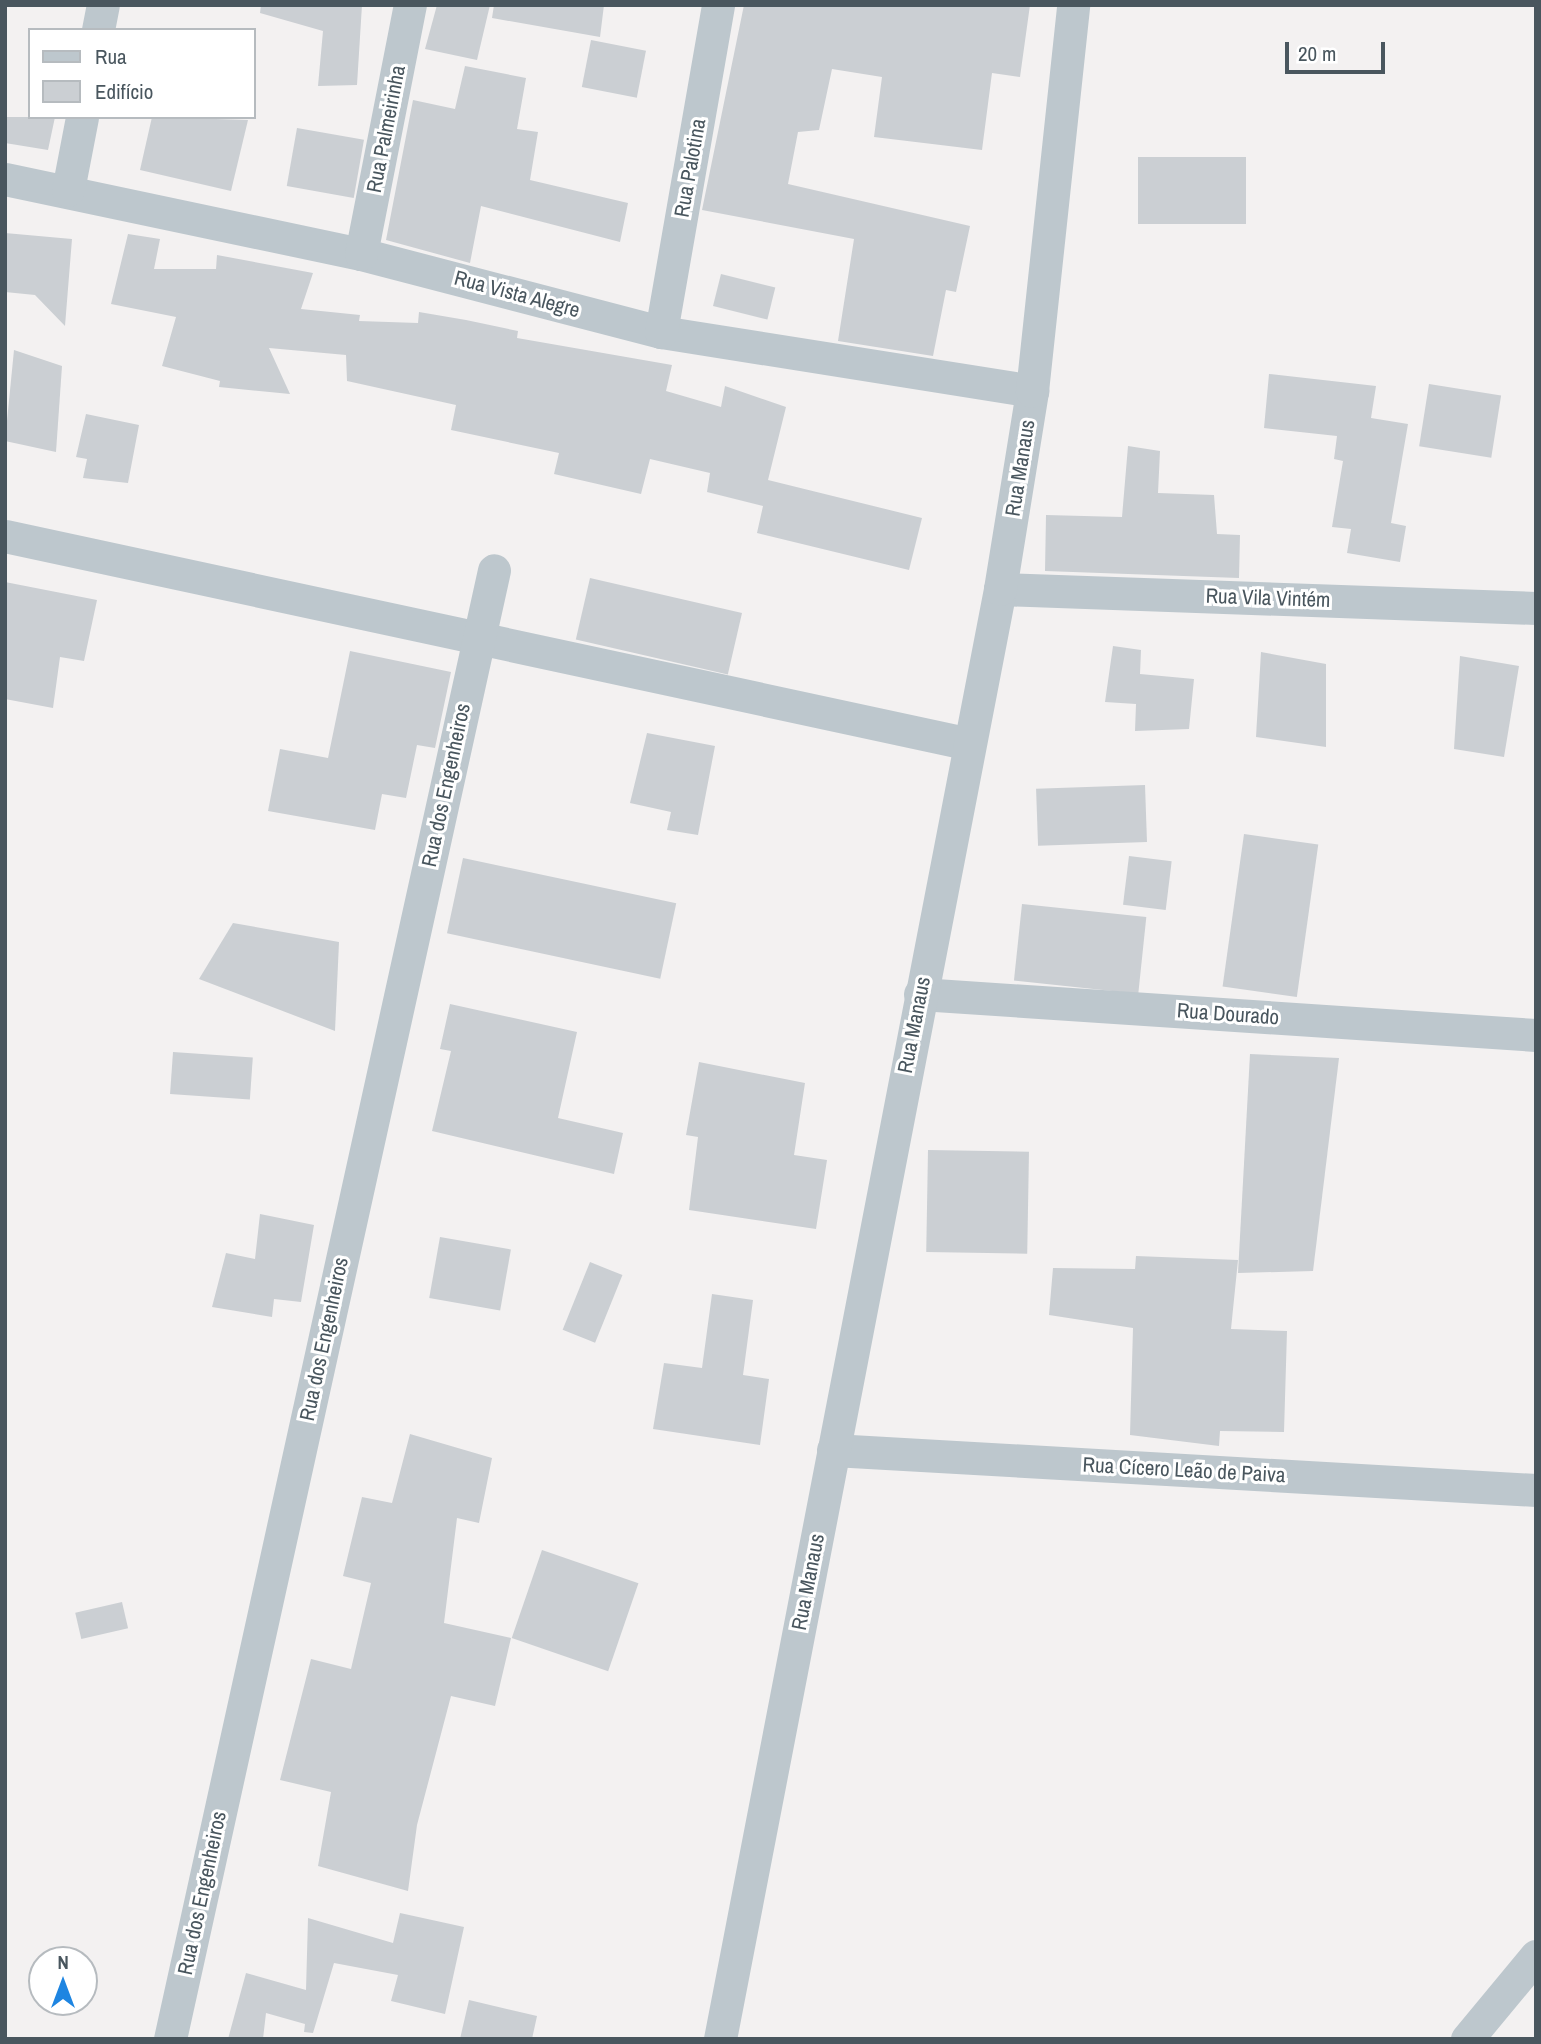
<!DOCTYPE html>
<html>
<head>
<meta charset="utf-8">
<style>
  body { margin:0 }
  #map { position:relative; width:1541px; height:2044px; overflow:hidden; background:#f3f1f1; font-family:"Archivo Narrow",sans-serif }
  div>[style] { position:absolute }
  .building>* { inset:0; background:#cbcfd3; transform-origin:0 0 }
  .minor>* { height:33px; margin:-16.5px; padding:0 16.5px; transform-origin:16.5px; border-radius:16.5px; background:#bdc7cd }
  span { translate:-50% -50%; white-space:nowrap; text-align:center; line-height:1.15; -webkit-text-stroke:6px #fff; paint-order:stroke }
  .street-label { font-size:21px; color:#49565e }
  .frame { position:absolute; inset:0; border:7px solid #49565e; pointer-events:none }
  .legend { position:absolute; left:28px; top:28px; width:228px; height:91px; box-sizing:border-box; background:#fff; border:2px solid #b6bbbf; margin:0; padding:9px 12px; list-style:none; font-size:21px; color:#49565e }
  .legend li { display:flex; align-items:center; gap:14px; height:35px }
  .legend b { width:35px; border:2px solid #b6bbbf }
  .north { position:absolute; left:28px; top:1946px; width:70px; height:70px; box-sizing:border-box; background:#fff; border:2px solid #b6bbbf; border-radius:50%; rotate:0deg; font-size:19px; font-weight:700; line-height:28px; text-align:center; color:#49565e }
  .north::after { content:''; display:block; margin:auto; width:24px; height:32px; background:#1e85e1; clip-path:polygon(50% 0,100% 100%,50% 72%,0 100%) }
  .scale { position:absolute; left:1285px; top:42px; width:100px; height:32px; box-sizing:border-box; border:4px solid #49565e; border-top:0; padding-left:9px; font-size:21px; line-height:24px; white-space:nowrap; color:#49565e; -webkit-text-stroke:5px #fff; paint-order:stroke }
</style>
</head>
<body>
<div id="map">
  <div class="building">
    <div style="clip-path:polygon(261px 5px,362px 5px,357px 85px,318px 86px,323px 31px,260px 13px)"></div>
    <div style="clip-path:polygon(437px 5px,490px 5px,477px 60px,425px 49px)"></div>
    <div style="clip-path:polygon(494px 5px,604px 5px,600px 37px,492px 18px)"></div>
    <div style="clip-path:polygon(744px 5px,1030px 5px,1020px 77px,992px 73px,982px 150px,874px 137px,882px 77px,832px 69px,819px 130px,798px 132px,788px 184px,970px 226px,956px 292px,946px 290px,933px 356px,838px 341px,854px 239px,702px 210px)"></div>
    <div style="left:591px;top:40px;width:56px;height:48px;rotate:11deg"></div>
    <div style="clip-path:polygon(465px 66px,526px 78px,517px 129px,538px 132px,530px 180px,628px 203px,620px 242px,481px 206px,470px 263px,386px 240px,413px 100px,455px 109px)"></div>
    <div style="clip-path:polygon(5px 117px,55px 117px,48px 150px,5px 143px)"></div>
    <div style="clip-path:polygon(152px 117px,248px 120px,231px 191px,140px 170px)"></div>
    <div style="left:297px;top:128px;width:68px;height:59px;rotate:10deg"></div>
    <div style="left:1246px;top:157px;width:67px;height:108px;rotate:90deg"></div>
    <div style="clip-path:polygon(5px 233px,72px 239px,65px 326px,35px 295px,5px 292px)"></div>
    <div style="clip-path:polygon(128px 234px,160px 239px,154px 269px,216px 269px,217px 255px,313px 273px,301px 309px,360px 315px,359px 321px,418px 323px,419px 312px,466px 320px,518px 331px,517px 338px,672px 365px,666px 391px,721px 407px,725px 386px,786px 407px,768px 480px,922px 518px,909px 570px,757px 533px,763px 506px,707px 492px,710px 473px,650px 459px,641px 494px,554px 474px,559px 453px,451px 430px,456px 405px,347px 381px,346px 355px,269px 348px,290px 394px,219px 387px,220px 381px,162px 366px,176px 317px,111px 304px)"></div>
    <div style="left:721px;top:274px;width:56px;height:33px;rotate:14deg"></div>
    <div style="clip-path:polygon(14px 350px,62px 366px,56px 452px,5px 441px)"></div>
    <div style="clip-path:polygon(1269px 374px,1376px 386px,1371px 418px,1408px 424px,1391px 523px,1406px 526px,1400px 562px,1347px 553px,1351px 529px,1332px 527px,1343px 461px,1334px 459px,1337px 436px,1264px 428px)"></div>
    <div style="left:1429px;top:384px;width:73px;height:63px;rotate:9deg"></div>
    <div style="clip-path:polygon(86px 414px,139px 425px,128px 483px,83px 478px,87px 459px,76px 457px)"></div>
    <div style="clip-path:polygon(1128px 446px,1160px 451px,1158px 493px,1214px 495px,1217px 534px,1240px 535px,1239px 578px,1045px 571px,1046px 515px,1122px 517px)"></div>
    <div style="left:590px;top:578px;width:156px;height:63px;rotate:13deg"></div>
    <div style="clip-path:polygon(5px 582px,97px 600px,84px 661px,60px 657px,53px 708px,5px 699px)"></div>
    <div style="clip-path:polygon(1113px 646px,1141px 650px,1140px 674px,1194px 679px,1189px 729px,1135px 731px,1136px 704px,1105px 702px)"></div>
    <div style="clip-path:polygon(350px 651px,451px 672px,435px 748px,417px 745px,406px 798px,382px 794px,375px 830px,268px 811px,280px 749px,328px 758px)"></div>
    <div style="clip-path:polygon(1261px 652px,1326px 664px,1326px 747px,1256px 737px)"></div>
    <div style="clip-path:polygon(1460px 656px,1519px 666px,1504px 757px,1454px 749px)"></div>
    <div style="clip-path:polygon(647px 733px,715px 746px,698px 835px,667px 830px,671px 812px,630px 803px)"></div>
    <div style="left:1145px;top:785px;width:57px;height:109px;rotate:88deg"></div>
    <div style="left:1244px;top:834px;width:75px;height:154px;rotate:8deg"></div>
    <div style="left:1129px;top:856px;width:43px;height:49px;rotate:7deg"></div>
    <div style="left:463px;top:858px;width:218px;height:77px;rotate:12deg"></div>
    <div style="left:1022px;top:904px;width:125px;height:77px;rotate:6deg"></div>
    <div style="clip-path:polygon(233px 923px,339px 942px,335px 1031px,199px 979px)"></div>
    <div style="clip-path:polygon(450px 1004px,577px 1032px,558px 1118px,623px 1133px,614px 1174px,432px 1131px,451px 1051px,440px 1049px)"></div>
    <div style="left:173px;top:1052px;width:80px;height:42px;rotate:4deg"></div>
    <div style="clip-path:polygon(1250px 1054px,1339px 1058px,1313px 1271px,1238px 1273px)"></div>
    <div style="clip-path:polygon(699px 1062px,805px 1083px,794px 1155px,827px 1160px,816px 1229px,689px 1210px,698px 1137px,686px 1135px)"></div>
    <div style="left:928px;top:1150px;width:101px;height:102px;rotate:1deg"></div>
    <div style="clip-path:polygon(260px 1214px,314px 1225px,301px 1302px,274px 1299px,272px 1317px,212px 1307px,226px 1253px,255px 1259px)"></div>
    <div style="left:440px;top:1237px;width:72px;height:62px;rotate:10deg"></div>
    <div style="clip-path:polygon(1136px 1256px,1238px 1260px,1231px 1329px,1287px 1331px,1284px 1432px,1220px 1431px,1219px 1446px,1130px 1435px,1133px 1328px,1049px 1315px,1053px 1268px,1135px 1269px)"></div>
    <div style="left:590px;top:1262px;width:35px;height:73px;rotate:22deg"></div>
    <div style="clip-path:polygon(712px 1294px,753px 1300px,743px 1375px,769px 1379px,760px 1445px,653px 1429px,664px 1363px,702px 1368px)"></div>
    <div style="clip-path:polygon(410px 1434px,492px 1458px,479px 1523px,457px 1518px,444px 1623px,511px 1638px,495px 1706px,451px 1696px,417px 1825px,408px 1891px,318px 1866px,331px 1792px,280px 1780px,311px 1659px,351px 1669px,371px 1583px,343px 1576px,362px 1497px,392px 1503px)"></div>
    <div style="left:542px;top:1550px;width:102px;height:93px;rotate:19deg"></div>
    <div style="left:122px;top:1602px;width:27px;height:48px;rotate:77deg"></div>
    <div style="clip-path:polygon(400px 1913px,464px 1927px,445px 2014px,391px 2001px,398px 1975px,334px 1963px,313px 2033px,304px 2032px,305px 2024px,266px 2013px,263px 2039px,228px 2039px,246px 1973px,306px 1990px,308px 1918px,393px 1943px)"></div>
    <div style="clip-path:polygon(469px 2000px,537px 2016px,532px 2039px,460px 2039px)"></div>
  </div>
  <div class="minor">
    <div style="left:98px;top:30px;width:25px;rotate:-79deg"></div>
    <div style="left:5px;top:179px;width:364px;rotate:11.9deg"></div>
    <div style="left:361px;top:254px;width:310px;rotate:14.6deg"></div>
    <div style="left:661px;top:332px;width:376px;rotate:9deg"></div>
    <div style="left:68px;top:190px;width:74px;rotate:-79.1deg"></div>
    <div style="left:361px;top:254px;width:254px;rotate:-78.9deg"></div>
    <div style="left:661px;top:332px;width:332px;rotate:-80.1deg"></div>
    <div style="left:5px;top:536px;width:983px;rotate:12.16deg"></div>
    <div style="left:1000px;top:589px;width:536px;rotate:2.03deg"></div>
    <div style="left:920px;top:994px;width:617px;rotate:3.81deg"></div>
    <div style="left:833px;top:1450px;width:704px;rotate:3.26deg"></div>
    <div style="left:170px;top:2039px;width:1504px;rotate:-77.56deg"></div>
    <div style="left:720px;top:2039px;width:1477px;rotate:-79.07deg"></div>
    <div style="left:1000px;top:589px;width:201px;rotate:-80.8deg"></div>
    <div style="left:1032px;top:391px;width:388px;rotate:-83.9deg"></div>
    <div style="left:1467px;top:2039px;width:108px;rotate:-50.3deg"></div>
  </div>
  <div class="street-label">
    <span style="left:386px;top:129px;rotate:-79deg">Rua Palmeirinha</span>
    <span style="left:690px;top:168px;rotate:-80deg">Rua Palotina</span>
    <span style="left:517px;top:294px;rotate:15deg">Rua Vista Alegre</span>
    <span style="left:1020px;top:468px;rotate:-81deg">Rua Manaus</span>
    <span style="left:1268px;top:598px;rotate:2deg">Rua Vila Vintém</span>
    <span style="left:446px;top:785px;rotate:-78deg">Rua dos Engenheiros</span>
    <span style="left:1228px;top:1014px;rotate:4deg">Rua Dourado</span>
    <span style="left:914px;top:1025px;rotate:-79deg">Rua Manaus</span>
    <span style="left:324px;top:1339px;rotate:-78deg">Rua dos Engenheiros</span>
    <span style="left:1184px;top:1470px;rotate:3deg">Rua Cícero Leão de Paiva</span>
    <span style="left:808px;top:1582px;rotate:-79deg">Rua Manaus</span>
    <span style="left:202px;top:1893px;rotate:-78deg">Rua dos Engenheiros</span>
  </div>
  <div class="frame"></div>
  <ul class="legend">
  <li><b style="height:9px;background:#bdc7cd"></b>Rua</li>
  <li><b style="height:19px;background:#cbcfd3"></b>Edifício</li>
  </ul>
  <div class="north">N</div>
  <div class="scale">20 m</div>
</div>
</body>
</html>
